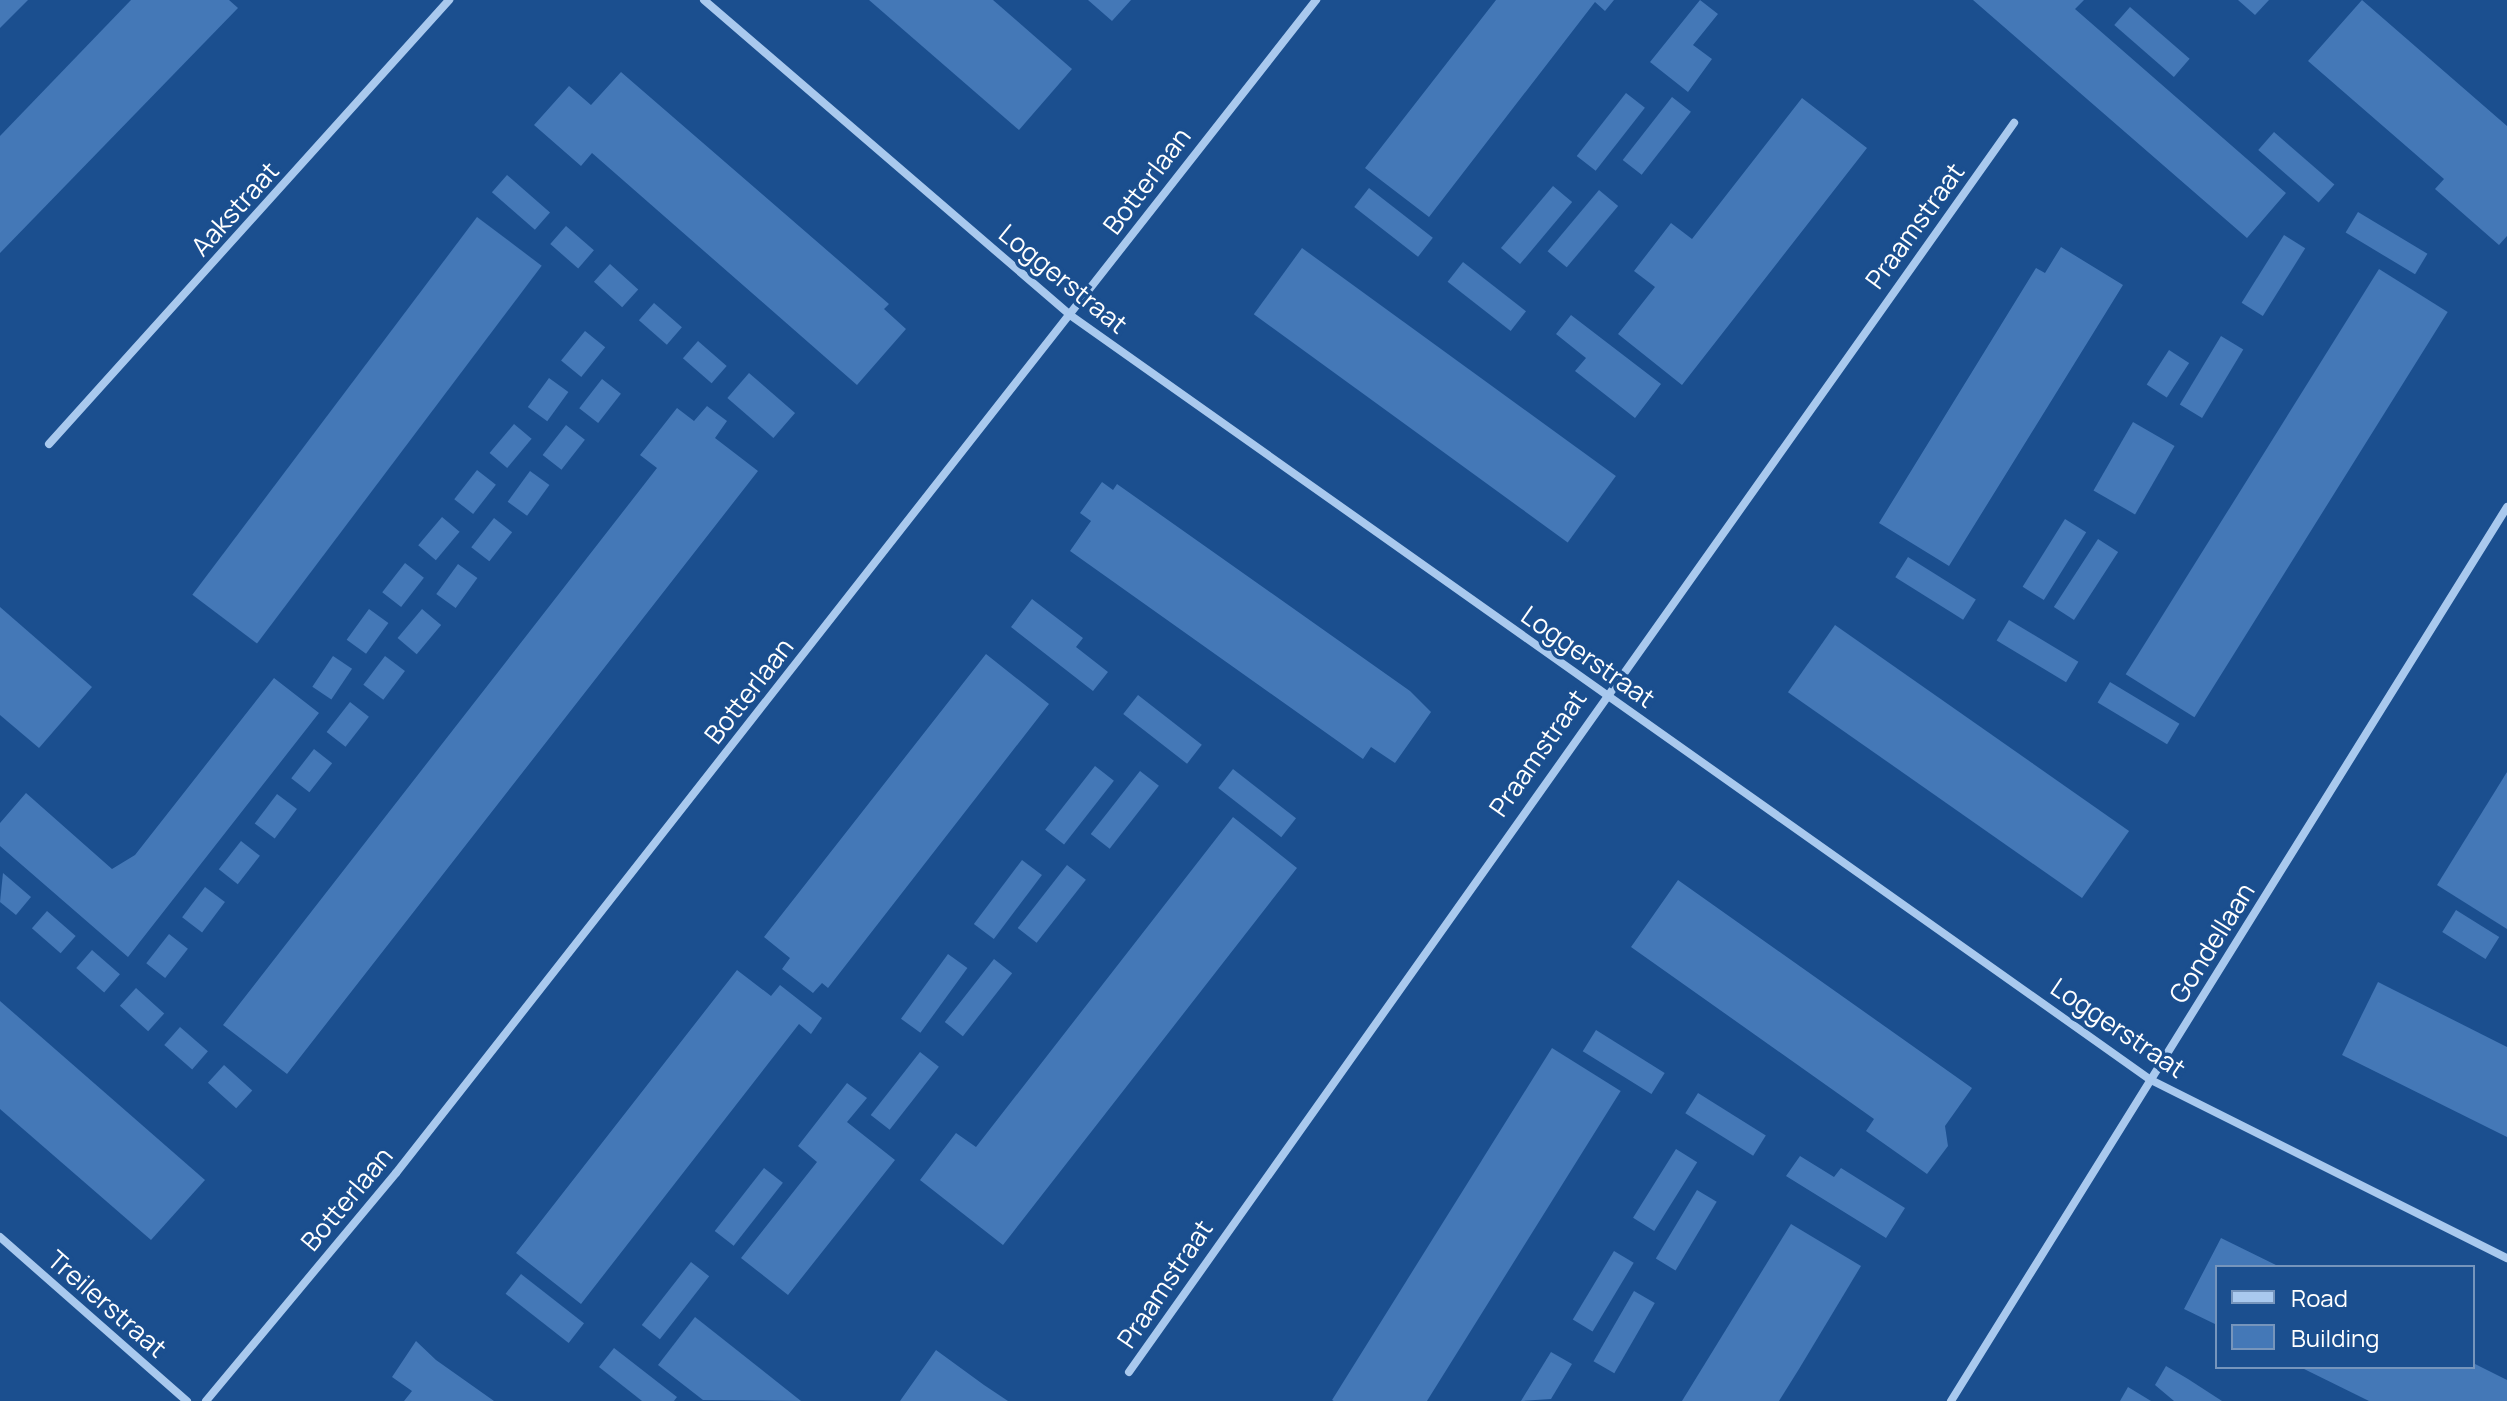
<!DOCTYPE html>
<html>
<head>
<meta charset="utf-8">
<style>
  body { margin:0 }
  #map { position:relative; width:2507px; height:1401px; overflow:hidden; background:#1b4f8f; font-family:Manrope,sans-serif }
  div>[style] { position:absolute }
  .building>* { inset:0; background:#4478b7; transform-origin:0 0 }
  .street>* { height:8px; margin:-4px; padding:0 4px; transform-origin:4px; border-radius:4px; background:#a9c9ee }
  span { translate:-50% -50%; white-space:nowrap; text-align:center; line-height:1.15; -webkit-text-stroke:7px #1b4f8f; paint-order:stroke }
  .street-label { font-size:26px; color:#fff }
  .legend { position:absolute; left:2215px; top:1265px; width:260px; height:104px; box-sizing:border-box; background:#1b4f8f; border:2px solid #7695bc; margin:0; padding:10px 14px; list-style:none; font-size:24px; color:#fff }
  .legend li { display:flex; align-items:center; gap:16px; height:40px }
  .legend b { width:40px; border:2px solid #7695bc }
</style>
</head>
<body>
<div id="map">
  <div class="building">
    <div style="clip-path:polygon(0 0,28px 0,0 28px)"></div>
    <div style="clip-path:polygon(131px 0,229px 0,238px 8px,0 253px,0 136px)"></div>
    <div style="clip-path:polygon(869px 0,993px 0,1072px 69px,1019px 130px)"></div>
    <div style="clip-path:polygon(1088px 0,1131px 0,1112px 21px)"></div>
    <div style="clip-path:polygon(1496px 0,1614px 0,1605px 11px,1595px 2px,1429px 217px,1365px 168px)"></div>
    <div style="clip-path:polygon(1700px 0,1718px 14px,1693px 45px,1712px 59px,1688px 92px,1650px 62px)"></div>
    <div style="clip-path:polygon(1973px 0,2084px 0,2075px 9px,2286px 193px,2247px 238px)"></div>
    <div style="clip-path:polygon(2238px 0,2269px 0,2255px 15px)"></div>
    <div style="clip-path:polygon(2362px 0,2507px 126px,2507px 236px,2499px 245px,2435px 189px,2444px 179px,2308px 61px)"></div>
    <div style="left:2130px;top:7px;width:79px;height:24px;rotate:41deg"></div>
    <div style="clip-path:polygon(621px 72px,889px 304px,884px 309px,906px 329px,857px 385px,592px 153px,581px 166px,534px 125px,569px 86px,591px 105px)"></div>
    <div style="left:1626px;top:93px;width:24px;height:80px;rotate:38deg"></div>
    <div style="left:1672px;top:97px;width:24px;height:80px;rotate:38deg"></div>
    <div style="clip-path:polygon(1802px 98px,1867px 148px,1682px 385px,1618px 334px,1655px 287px,1634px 271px,1671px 223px,1692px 239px)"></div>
    <div style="left:2274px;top:132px;width:80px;height:24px;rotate:41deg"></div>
    <div style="left:507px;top:175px;width:57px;height:23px;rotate:41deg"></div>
    <div style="left:1553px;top:186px;width:25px;height:81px;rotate:40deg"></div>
    <div style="left:1369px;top:188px;width:81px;height:24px;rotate:38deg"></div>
    <div style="left:1599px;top:190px;width:25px;height:80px;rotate:40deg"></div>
    <div style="left:2358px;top:212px;width:81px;height:24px;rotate:31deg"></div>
    <div style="left:477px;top:217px;width:81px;height:473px;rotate:37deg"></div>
    <div style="left:566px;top:226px;width:37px;height:24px;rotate:41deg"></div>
    <div style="left:2284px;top:235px;width:25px;height:80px;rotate:32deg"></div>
    <div style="clip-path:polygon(2061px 247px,2123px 285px,1949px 566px,1879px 523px,2036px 268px,2045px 273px)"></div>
    <div style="left:1302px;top:248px;width:388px;height:82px;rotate:36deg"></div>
    <div style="left:1463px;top:262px;width:80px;height:25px;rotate:38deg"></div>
    <div style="left:610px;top:264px;width:38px;height:24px;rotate:42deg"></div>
    <div style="left:2379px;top:269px;width:81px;height:478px;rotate:32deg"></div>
    <div style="left:654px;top:303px;width:37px;height:23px;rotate:41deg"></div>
    <div style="clip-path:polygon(1571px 315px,1661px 384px,1635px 418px,1575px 371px,1586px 358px,1556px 334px)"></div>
    <div style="left:585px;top:331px;width:26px;height:38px;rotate:39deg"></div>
    <div style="left:2221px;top:336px;width:26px;height:80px;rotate:31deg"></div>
    <div style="left:698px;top:341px;width:38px;height:23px;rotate:41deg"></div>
    <div style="left:2169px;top:350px;width:24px;height:41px;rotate:33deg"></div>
    <div style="left:749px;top:373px;width:61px;height:33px;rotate:41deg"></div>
    <div style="left:549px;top:378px;width:24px;height:36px;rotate:36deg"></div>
    <div style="left:602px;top:379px;width:24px;height:37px;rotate:38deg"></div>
    <div style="clip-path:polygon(707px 406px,727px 421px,715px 438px,758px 471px,287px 1074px,223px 1025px,657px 468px,640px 455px,677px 408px,694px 421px)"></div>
    <div style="left:2133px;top:422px;width:48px;height:79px;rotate:30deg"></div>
    <div style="left:514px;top:424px;width:23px;height:38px;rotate:40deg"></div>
    <div style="left:566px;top:425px;width:24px;height:38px;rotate:38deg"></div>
    <div style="left:477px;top:470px;width:24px;height:37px;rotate:38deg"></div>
    <div style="left:530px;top:471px;width:24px;height:38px;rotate:36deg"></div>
    <div style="clip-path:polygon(1102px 482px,1113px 490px,1117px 484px,1410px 691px,1431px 712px,1395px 763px,1371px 747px,1363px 759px,1070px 551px,1091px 521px,1080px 513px)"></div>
    <div style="left:442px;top:517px;width:23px;height:37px;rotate:40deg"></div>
    <div style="left:494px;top:518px;width:23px;height:37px;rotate:38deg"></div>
    <div style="left:2065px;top:519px;width:25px;height:80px;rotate:32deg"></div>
    <div style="left:2098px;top:539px;width:24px;height:81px;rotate:33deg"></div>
    <div style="left:1908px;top:557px;width:80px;height:24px;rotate:32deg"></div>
    <div style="left:405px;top:563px;width:24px;height:37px;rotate:38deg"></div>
    <div style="left:458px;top:564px;width:24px;height:37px;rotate:36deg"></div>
    <div style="clip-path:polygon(1032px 599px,1083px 638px,1076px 647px,1108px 672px,1093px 691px,1011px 627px)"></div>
    <div style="clip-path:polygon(0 607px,92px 687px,39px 748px,0 715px)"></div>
    <div style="left:369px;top:609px;width:24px;height:38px;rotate:36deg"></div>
    <div style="left:422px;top:609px;width:25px;height:38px;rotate:40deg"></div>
    <div style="left:2009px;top:620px;width:81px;height:24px;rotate:31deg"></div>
    <div style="left:1835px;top:625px;width:359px;height:82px;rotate:35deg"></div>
    <div style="clip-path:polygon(986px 654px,1049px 704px,828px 988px,822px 983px,813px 993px,782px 969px,790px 958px,764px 937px)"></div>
    <div style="left:333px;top:656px;width:23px;height:37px;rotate:34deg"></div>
    <div style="left:385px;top:656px;width:25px;height:36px;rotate:37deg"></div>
    <div style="clip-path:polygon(274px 678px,319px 713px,128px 957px,0 846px,0 823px,26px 793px,112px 869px,135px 855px)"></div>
    <div style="left:2110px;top:682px;width:81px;height:24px;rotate:31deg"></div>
    <div style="left:1138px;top:695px;width:81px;height:24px;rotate:38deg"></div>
    <div style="left:350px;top:702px;width:24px;height:38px;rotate:38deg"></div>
    <div style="left:314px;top:749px;width:23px;height:37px;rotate:38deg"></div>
    <div style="left:1095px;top:766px;width:24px;height:81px;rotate:38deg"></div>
    <div style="left:1233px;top:769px;width:80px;height:24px;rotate:38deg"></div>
    <div style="left:1140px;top:771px;width:24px;height:80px;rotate:38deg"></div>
    <div style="clip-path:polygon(2507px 772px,2507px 929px,2437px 885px)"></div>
    <div style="left:277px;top:794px;width:25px;height:37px;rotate:37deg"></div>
    <div style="clip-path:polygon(1233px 817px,1297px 868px,1003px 1245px,920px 1180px,956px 1133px,976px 1147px)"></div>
    <div style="left:241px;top:841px;width:24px;height:36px;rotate:38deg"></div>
    <div style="left:1022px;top:860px;width:25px;height:80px;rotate:37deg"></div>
    <div style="left:1067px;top:865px;width:24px;height:80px;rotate:38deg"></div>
    <div style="clip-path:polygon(3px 873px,31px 897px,16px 915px,0 902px)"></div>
    <div style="clip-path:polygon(1678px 880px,1972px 1088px,1945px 1126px,1948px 1146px,1927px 1174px,1866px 1131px,1874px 1119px,1631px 947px)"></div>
    <div style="left:205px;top:887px;width:25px;height:38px;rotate:37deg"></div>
    <div style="left:2456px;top:910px;width:51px;height:26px;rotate:32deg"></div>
    <div style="left:47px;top:911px;width:38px;height:23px;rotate:41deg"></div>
    <div style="left:169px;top:934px;width:24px;height:37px;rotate:38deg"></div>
    <div style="left:92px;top:950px;width:37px;height:24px;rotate:41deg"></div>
    <div style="left:948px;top:954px;width:24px;height:80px;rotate:36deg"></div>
    <div style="left:994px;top:959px;width:23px;height:80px;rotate:38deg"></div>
    <div style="clip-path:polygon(737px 970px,771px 996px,780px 985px,822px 1018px,811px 1034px,799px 1024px,581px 1304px,516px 1253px)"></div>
    <div style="clip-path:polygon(2378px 982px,2507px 1047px,2507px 1137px,2342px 1055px)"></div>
    <div style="left:136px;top:988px;width:38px;height:24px;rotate:42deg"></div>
    <div style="clip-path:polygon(0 1001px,205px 1180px,151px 1240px,0 1109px)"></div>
    <div style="left:180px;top:1027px;width:37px;height:24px;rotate:41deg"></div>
    <div style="left:1596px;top:1030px;width:81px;height:25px;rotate:32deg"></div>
    <div style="left:1552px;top:1048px;width:81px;height:415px;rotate:32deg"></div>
    <div style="left:920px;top:1052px;width:24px;height:80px;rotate:38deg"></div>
    <div style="left:224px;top:1065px;width:38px;height:24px;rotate:42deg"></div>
    <div style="clip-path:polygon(847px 1083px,867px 1098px,847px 1122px,895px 1160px,788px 1295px,741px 1258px,817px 1162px,798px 1146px)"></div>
    <div style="left:1698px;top:1093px;width:80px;height:24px;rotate:32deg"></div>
    <div style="left:1676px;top:1149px;width:25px;height:81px;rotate:32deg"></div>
    <div style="clip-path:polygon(1800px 1156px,1834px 1177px,1841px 1168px,1905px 1208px,1886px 1238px,1786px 1176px)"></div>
    <div style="left:764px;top:1168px;width:24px;height:80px;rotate:38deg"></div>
    <div style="left:1697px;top:1190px;width:23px;height:80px;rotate:31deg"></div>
    <div style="clip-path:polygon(1791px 1224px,1861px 1266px,1799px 1369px,1779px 1401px,1682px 1401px)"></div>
    <div style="clip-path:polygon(2221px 1238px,2280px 1267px,2217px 1267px,2217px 1325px,2184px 1309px)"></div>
    <div style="left:1614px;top:1251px;width:23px;height:80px;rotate:31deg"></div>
    <div style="left:691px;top:1262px;width:23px;height:80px;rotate:38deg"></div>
    <div style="left:521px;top:1274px;width:80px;height:25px;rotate:38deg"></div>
    <div style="left:1634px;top:1291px;width:24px;height:81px;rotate:30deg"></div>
    <div style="clip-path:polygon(695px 1317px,762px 1370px,801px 1401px,703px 1400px,658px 1365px)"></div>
    <div style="clip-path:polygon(416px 1341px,436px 1360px,494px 1401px,404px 1401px,412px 1391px,392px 1377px)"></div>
    <div style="clip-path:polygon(614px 1348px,677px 1397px,674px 1401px,642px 1401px,599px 1367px)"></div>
    <div style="clip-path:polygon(936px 1350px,984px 1385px,1008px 1401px,900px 1401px)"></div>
    <div style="clip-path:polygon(1551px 1352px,1572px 1364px,1551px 1399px,1521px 1401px)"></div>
    <div style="clip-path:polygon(2473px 1363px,2507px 1380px,2507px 1401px,2369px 1401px,2300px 1367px)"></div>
    <div style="clip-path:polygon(2166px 1366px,2188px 1379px,2222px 1401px,2174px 1401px,2155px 1385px)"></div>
    <div style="clip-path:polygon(2128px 1387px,2151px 1401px,2120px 1401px)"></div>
  </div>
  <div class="street">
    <div style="left:704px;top:0;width:483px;rotate:40.7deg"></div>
    <div style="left:1070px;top:315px;width:1324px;rotate:35.29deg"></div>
    <div style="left:2151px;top:1080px;width:398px;rotate:26.6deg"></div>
    <div style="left:49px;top:444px;width:598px;rotate:-47.98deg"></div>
    <div style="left:0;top:1237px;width:249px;rotate:41.3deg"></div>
    <div style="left:1129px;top:1372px;width:1531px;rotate:-54.68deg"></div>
    <div style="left:206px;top:1401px;width:297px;rotate:-50.2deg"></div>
    <div style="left:396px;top:1173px;width:1491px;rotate:-51.89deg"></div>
    <div style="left:1951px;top:1401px;width:1053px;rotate:-58.12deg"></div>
  </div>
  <div class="street-label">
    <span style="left:1147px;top:181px;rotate:-53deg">Botterlaan</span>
    <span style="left:235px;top:209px;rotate:-48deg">Aakstraat</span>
    <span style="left:1915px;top:226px;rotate:-54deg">Praamstraat</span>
    <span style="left:1063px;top:279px;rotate:39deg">Loggerstraat</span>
    <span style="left:1588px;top:657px;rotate:35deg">Loggerstraat</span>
    <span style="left:749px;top:691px;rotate:-52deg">Botterlaan</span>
    <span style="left:1538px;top:753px;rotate:-55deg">Praamstraat</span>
    <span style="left:2212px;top:943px;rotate:-58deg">Gondellaan</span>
    <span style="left:2118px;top:1028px;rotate:34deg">Loggerstraat</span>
    <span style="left:347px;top:1199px;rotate:-50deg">Botterlaan</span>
    <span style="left:1165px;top:1284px;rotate:-56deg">Praamstraat</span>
    <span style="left:107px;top:1304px;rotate:41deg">Treilerstraat</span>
  </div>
  <ul class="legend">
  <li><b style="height:10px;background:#a9c9ee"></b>Road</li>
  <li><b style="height:22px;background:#4478b7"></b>Building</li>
  </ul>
</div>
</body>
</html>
